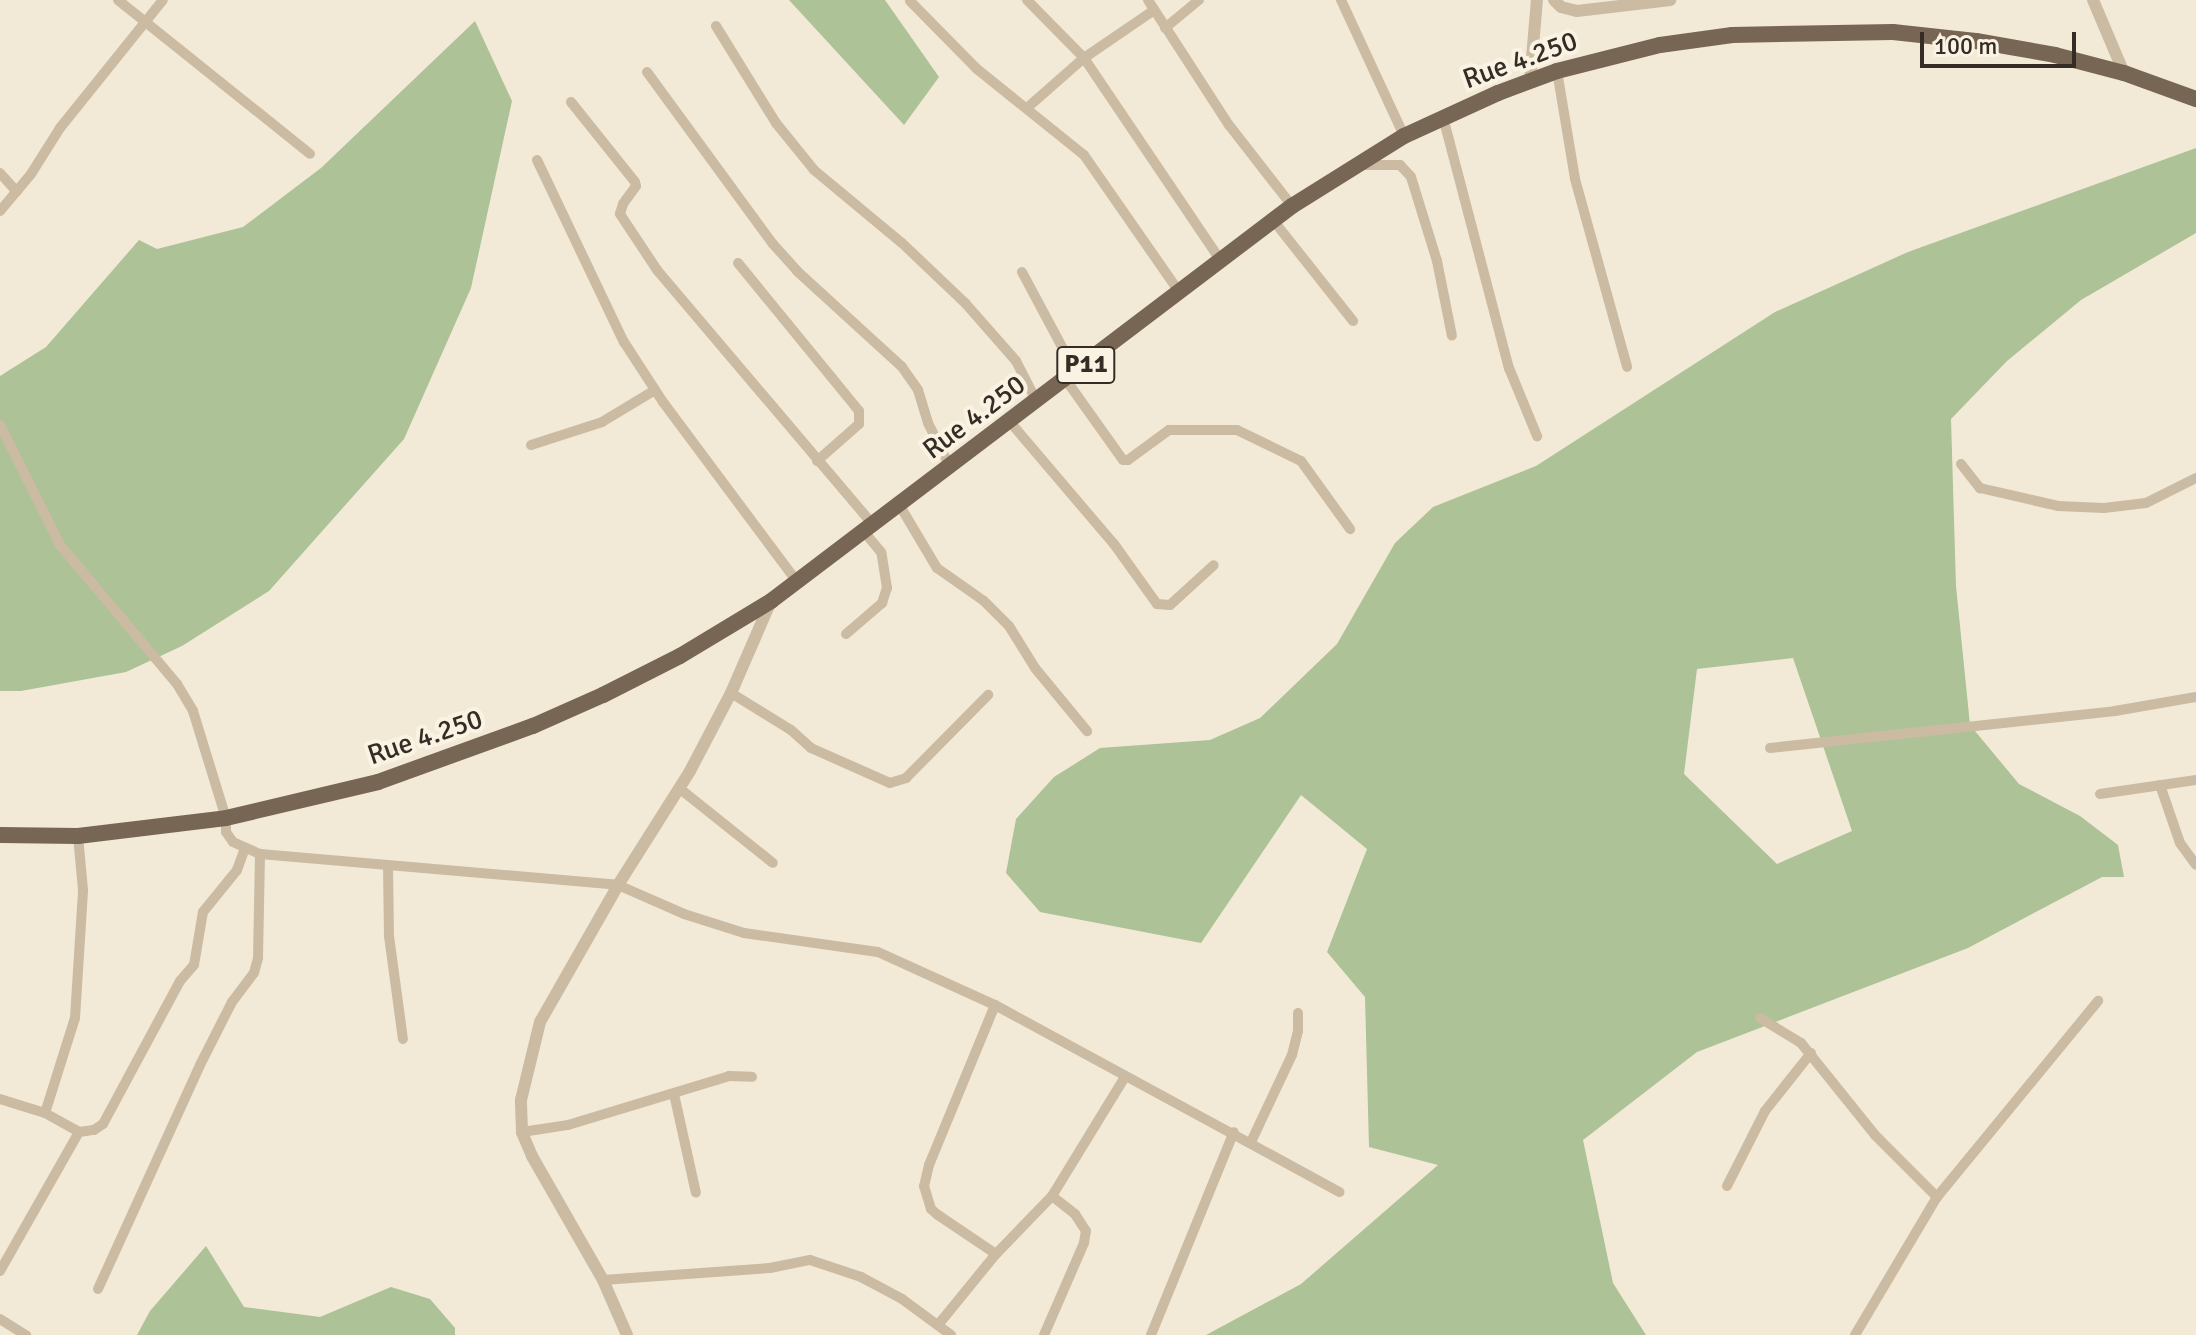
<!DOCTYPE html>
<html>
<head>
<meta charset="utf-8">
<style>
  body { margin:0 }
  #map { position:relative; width:2196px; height:1335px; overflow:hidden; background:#f2ead7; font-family:Signika,sans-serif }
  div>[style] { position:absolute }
  .green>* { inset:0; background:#adc296 }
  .minor>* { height:10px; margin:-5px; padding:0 5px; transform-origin:5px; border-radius:5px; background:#cbbba2 }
  .tertiary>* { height:12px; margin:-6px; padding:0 6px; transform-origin:6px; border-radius:6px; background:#cbbba2 }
  .primary>* { height:16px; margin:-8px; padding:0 8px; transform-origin:8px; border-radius:8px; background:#786655 }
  span { translate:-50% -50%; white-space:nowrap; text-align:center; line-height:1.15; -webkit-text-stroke:8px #faf3e3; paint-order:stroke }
  .shield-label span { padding:2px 6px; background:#faf3e3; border:2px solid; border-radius:6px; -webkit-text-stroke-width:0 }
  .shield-label { font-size:26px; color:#352d25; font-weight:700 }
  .street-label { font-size:28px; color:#352d25 }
  .scale { position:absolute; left:1920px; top:32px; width:156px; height:36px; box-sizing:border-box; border:4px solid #352d25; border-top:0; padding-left:10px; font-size:24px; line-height:28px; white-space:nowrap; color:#352d25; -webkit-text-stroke:6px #faf3e3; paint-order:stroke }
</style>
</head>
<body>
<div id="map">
  <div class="green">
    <div style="clip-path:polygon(789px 0,885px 0,939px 77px,904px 125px)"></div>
    <div style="clip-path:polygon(475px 21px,512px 101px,471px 288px,404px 439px,269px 591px,182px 646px,126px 672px,21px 691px,0 691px,0 376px,46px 347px,139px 240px,157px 249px,243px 227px,321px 168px)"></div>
    <div style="clip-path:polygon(evenodd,2196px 148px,2196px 233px,2081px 300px,2007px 361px,1951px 419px,1956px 586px,1970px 725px,2019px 784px,2080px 816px,2118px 845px,2124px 877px,2102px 877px,1968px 948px,1697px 1052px,1583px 1140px,1613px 1283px,1646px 1335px,1206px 1335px,1301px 1284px,1438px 1165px,1369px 1147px,1365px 997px,1327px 952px,1367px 849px,1301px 795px,1201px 943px,1040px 912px,1006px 873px,1016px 819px,1054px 777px,1100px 748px,1210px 740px,1260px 718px,1337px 644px,1395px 543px,1433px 507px,1536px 466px,1775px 312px,1908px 252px,2196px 148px,1793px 658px,1852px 831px,1777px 864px,1684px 774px,1697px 669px,1793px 658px)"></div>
    <div style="clip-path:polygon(206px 1246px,244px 1307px,320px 1317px,391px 1287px,430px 1299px,455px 1328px,455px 1335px,137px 1335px,150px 1311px)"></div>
  </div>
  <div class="minor">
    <div style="left:118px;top:0;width:246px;rotate:38.7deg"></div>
    <div style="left:1027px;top:0;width:81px;rotate:45.5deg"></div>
    <div style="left:1084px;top:58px;width:245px;rotate:56deg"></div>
    <div style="left:1148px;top:0;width:149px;rotate:57.1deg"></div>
    <div style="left:1229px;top:125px;width:103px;rotate:52.1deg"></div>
    <div style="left:1341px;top:0;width:150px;rotate:65.1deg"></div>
    <div style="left:910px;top:1px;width:95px;rotate:45.4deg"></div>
    <div style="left:977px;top:69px;width:137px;rotate:38.8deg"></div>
    <div style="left:1084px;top:155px;width:168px;rotate:55.2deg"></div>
    <div style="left:716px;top:26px;width:114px;rotate:58.3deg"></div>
    <div style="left:776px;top:123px;width:60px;rotate:51deg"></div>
    <div style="left:814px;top:170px;width:114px;rotate:39.7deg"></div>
    <div style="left:902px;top:243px;width:88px;rotate:43.6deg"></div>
    <div style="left:966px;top:304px;width:76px;rotate:48.7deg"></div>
    <div style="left:1016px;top:361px;width:46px;rotate:62.9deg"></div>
    <div style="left:1165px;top:28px;width:44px;rotate:-39.5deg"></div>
    <div style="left:1557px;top:71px;width:109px;rotate:80.5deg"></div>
    <div style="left:1575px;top:179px;width:195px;rotate:74.5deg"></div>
    <div style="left:647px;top:72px;width:213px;rotate:53.8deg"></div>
    <div style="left:773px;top:244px;width:36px;rotate:48deg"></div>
    <div style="left:797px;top:271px;width:142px;rotate:42.4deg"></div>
    <div style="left:902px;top:367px;width:28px;rotate:55deg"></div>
    <div style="left:918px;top:390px;width:34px;rotate:73deg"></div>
    <div style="left:928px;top:423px;width:49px;rotate:63.4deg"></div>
    <div style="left:571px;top:102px;width:102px;rotate:51.3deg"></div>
    <div style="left:635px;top:182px;width:4px;rotate:76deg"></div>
    <div style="left:636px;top:186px;width:22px;rotate:126deg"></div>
    <div style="left:623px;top:204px;width:10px;rotate:107deg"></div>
    <div style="left:620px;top:214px;width:67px;rotate:56.5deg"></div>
    <div style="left:657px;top:270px;width:336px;rotate:49.7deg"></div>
    <div style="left:1027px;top:108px;width:76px;rotate:-41.3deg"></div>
    <div style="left:1084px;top:58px;width:83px;rotate:-34.3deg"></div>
    <div style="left:1443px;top:117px;width:260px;rotate:75.3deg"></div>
    <div style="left:1509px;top:368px;width:74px;rotate:67.6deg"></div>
    <div style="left:537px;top:160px;width:202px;rotate:64.5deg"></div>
    <div style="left:624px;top:342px;width:72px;rotate:57deg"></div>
    <div style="left:663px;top:402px;width:224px;rotate:53.3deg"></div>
    <div style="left:1362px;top:165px;width:38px"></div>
    <div style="left:1400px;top:165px;width:16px;rotate:47deg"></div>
    <div style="left:1411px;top:177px;width:88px;rotate:72.8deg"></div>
    <div style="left:1437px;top:261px;width:76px;rotate:78.7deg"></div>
    <div style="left:0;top:173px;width:25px;rotate:48deg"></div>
    <div style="left:0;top:211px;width:48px;rotate:-50deg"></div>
    <div style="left:31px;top:174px;width:54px;rotate:-57.8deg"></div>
    <div style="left:60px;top:128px;width:164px;rotate:-51.2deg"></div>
    <div style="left:1273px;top:220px;width:129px;rotate:51.6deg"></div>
    <div style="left:738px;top:263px;width:191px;rotate:50.7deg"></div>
    <div style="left:859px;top:411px;width:13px;rotate:90deg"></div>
    <div style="left:859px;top:424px;width:56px;rotate:138.6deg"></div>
    <div style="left:1022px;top:272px;width:115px;rotate:61.9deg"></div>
    <div style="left:1066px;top:380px;width:98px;rotate:54.5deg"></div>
    <div style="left:1123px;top:460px;width:5px"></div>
    <div style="left:1128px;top:460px;width:51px;rotate:-36.2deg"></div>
    <div style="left:1169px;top:430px;width:68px"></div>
    <div style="left:1237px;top:430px;width:71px;rotate:25.8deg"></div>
    <div style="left:1301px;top:461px;width:84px;rotate:54.2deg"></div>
    <div style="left:1010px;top:422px;width:160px;rotate:49.6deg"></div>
    <div style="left:1114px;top:544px;width:74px;rotate:54.4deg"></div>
    <div style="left:1157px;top:604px;width:13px;rotate:4deg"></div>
    <div style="left:1170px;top:605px;width:59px;rotate:-42.3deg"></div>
    <div style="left:0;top:425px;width:134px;rotate:63.4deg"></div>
    <div style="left:60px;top:545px;width:182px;rotate:49.9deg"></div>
    <div style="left:177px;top:684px;width:31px;rotate:59deg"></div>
    <div style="left:193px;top:711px;width:112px;rotate:72.9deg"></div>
    <div style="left:226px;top:818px;width:14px;rotate:90deg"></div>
    <div style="left:226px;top:832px;width:12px;rotate:55deg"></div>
    <div style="left:233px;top:842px;width:30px;rotate:24deg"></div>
    <div style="left:260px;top:854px;width:359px;rotate:4.9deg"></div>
    <div style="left:618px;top:885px;width:72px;rotate:23.7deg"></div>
    <div style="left:684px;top:914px;width:63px;rotate:17.6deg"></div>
    <div style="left:744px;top:933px;width:135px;rotate:8.1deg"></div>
    <div style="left:878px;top:952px;width:128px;rotate:24.4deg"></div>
    <div style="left:995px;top:1005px;width:392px;rotate:28.5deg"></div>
    <div style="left:531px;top:445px;width:75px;rotate:-17.9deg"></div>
    <div style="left:602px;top:422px;width:62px;rotate:-31.1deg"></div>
    <div style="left:1961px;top:464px;width:31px;rotate:52deg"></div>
    <div style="left:1980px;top:488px;width:80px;rotate:13deg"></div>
    <div style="left:2058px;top:506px;width:46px;rotate:2.5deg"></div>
    <div style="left:2104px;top:508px;width:42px;rotate:-6.8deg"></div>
    <div style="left:2146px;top:503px;width:56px;rotate:-26.6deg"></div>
    <div style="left:900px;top:506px;width:72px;rotate:59.2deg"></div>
    <div style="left:937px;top:568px;width:57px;rotate:35.1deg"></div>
    <div style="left:984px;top:601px;width:35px;rotate:45deg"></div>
    <div style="left:1009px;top:626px;width:49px;rotate:58.2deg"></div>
    <div style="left:1035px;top:668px;width:82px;rotate:50.5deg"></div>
    <div style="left:846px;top:634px;width:48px;rotate:-40.7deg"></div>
    <div style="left:882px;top:603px;width:16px;rotate:-72deg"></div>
    <div style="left:887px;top:588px;width:36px;rotate:-99deg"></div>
    <div style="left:881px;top:552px;width:25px;rotate:-130deg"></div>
    <div style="left:731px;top:693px;width:70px;rotate:31.7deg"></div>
    <div style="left:791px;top:730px;width:27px;rotate:42deg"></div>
    <div style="left:811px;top:748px;width:86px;rotate:23.9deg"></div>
    <div style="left:890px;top:783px;width:17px;rotate:-17deg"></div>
    <div style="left:906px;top:778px;width:117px;rotate:-45.3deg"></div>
    <div style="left:1770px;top:748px;width:347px;rotate:-6.1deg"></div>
    <div style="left:2115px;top:711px;width:82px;rotate:-9.8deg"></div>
    <div style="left:2160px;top:785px;width:61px;rotate:71deg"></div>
    <div style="left:2180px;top:843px;width:27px;rotate:54deg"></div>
    <div style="left:679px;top:788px;width:120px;rotate:38.6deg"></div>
    <div style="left:2100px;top:794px;width:97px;rotate:-8.3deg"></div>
    <div style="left:388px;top:865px;width:71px;rotate:89.2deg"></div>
    <div style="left:389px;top:936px;width:104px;rotate:82.3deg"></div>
    <div style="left:995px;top:1005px;width:173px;rotate:112.4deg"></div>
    <div style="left:929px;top:1165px;width:22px;rotate:103deg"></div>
    <div style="left:924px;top:1186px;width:24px;rotate:73deg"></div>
    <div style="left:931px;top:1209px;width:9px;rotate:41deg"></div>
    <div style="left:938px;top:1215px;width:70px;rotate:33.9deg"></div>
    <div style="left:1760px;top:1018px;width:48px;rotate:31.4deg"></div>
    <div style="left:1801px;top:1043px;width:118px;rotate:51.2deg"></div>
    <div style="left:1875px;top:1135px;width:88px;rotate:45deg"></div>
    <div style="left:674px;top:1094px;width:101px;rotate:77.5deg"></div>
    <div style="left:0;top:1099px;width:47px;rotate:17.3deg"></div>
    <div style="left:45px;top:1113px;width:39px;rotate:29deg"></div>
    <div style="left:79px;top:1132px;width:15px;rotate:-8deg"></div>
    <div style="left:94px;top:1130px;width:11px;rotate:-34deg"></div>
    <div style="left:103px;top:1124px;width:162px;rotate:-61.7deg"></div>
    <div style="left:180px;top:981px;width:21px;rotate:-49deg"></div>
    <div style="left:194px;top:965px;width:54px;rotate:-80.4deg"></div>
    <div style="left:203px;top:912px;width:54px;rotate:-51deg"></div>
    <div style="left:237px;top:870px;width:23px;rotate:-70deg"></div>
    <div style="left:45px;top:1113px;width:100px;rotate:-72.5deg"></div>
    <div style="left:75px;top:1018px;width:128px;rotate:-86.4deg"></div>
    <div style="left:83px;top:890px;width:54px;rotate:-95.3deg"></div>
    <div style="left:522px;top:1132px;width:47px;rotate:-8.7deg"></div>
    <div style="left:568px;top:1125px;width:168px;rotate:-16.9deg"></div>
    <div style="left:729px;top:1076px;width:23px;rotate:2deg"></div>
    <div style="left:1251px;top:1142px;width:96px;rotate:-64.8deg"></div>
    <div style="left:1292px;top:1055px;width:25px;rotate:-76deg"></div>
    <div style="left:1298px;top:1031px;width:18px;rotate:-90deg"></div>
    <div style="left:1727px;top:1186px;width:84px;rotate:-63.1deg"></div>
    <div style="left:1765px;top:1111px;width:74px;rotate:-51.6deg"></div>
    <div style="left:0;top:1271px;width:160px;rotate:-60.4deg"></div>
    <div style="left:603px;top:1280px;width:167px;rotate:-4.1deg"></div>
    <div style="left:770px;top:1268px;width:41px;rotate:-11.3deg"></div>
    <div style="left:810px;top:1260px;width:54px;rotate:18.4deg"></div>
    <div style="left:861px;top:1277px;width:47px;rotate:28.2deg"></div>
    <div style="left:902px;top:1299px;width:61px;rotate:36.3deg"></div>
    <div style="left:98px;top:1289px;width:246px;rotate:-65.5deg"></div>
    <div style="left:200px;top:1065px;width:71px;rotate:-63.1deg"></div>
    <div style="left:232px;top:1002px;width:36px;rotate:-53deg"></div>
    <div style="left:254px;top:973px;width:16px;rotate:-75deg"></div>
    <div style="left:258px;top:958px;width:104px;rotate:-88.9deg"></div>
    <div style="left:0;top:1319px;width:31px;rotate:32deg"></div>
    <div style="left:938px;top:1325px;width:92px;rotate:-50.8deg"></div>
    <div style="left:996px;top:1254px;width:81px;rotate:-46deg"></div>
    <div style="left:1052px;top:1196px;width:140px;rotate:-58.5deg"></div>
    <div style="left:1044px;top:1335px;width:100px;rotate:-66.5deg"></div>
    <div style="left:1084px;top:1243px;width:12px;rotate:-81deg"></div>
    <div style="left:1086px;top:1231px;width:20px;rotate:-123deg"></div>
    <div style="left:1075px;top:1214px;width:29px;rotate:-142deg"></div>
    <div style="left:1151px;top:1335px;width:219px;rotate:-67.8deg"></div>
    <div style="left:1855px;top:1335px;width:161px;rotate:-59.3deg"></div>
    <div style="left:1937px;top:1197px;width:254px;rotate:-50.6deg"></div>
  </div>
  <div class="tertiary">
    <div style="left:1554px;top:0;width:10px;rotate:45deg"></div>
    <div style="left:1561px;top:7px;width:16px;rotate:14deg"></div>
    <div style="left:1577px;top:11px;width:94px;rotate:-6.7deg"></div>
    <div style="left:2093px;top:0;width:79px;rotate:67deg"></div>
    <div style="left:1530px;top:81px;width:81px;rotate:-85.1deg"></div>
    <div style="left:627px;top:1335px;width:60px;rotate:-113.6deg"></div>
    <div style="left:603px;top:1280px;width:143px;rotate:-119.8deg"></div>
    <div style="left:532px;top:1156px;width:26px;rotate:-113deg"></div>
    <div style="left:522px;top:1132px;width:32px;rotate:-92deg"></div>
    <div style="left:521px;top:1100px;width:80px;rotate:-76.3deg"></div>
    <div style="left:540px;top:1022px;width:158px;rotate:-60.3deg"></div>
    <div style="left:618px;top:885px;width:135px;rotate:-57.7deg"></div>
    <div style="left:690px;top:771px;width:88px;rotate:-62.3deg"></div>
    <div style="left:731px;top:693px;width:100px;rotate:-66.5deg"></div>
  </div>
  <div class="primary">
    <div style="left:0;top:835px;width:78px;rotate:0.7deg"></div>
    <div style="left:78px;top:836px;width:149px;rotate:-6.9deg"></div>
    <div style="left:226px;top:818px;width:156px;rotate:-13.3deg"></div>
    <div style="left:378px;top:782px;width:165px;rotate:-19.9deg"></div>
    <div style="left:533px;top:726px;width:77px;rotate:-23.9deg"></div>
    <div style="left:603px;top:695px;width:86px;rotate:-26.9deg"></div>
    <div style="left:680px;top:656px;width:106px;rotate:-31.1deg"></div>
    <div style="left:771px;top:601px;width:654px;rotate:-37.17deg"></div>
    <div style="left:1292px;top:206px;width:132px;rotate:-32deg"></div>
    <div style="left:1404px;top:136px;width:103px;rotate:-24.6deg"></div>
    <div style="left:1498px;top:93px;width:63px;rotate:-20.4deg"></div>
    <div style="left:1557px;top:71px;width:106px;rotate:-14.2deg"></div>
    <div style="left:1660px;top:45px;width:73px;rotate:-7.9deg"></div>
    <div style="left:1732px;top:35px;width:161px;rotate:-1.1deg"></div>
    <div style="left:1893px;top:32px;width:83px;rotate:6.2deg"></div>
    <div style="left:1976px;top:41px;width:80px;rotate:10deg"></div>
    <div style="left:2055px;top:55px;width:71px;rotate:14.6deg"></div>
    <div style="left:2124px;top:73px;width:77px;rotate:19.9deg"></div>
  </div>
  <div class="shield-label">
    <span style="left:1086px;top:365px">P11</span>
  </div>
  <div class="street-label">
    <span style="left:1520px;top:60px;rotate:-20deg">Rue 4.250</span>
    <span style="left:974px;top:417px;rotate:-37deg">Rue 4.250</span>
    <span style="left:425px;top:737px;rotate:-19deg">Rue 4.250</span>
  </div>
  <div class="scale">100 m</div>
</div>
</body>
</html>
